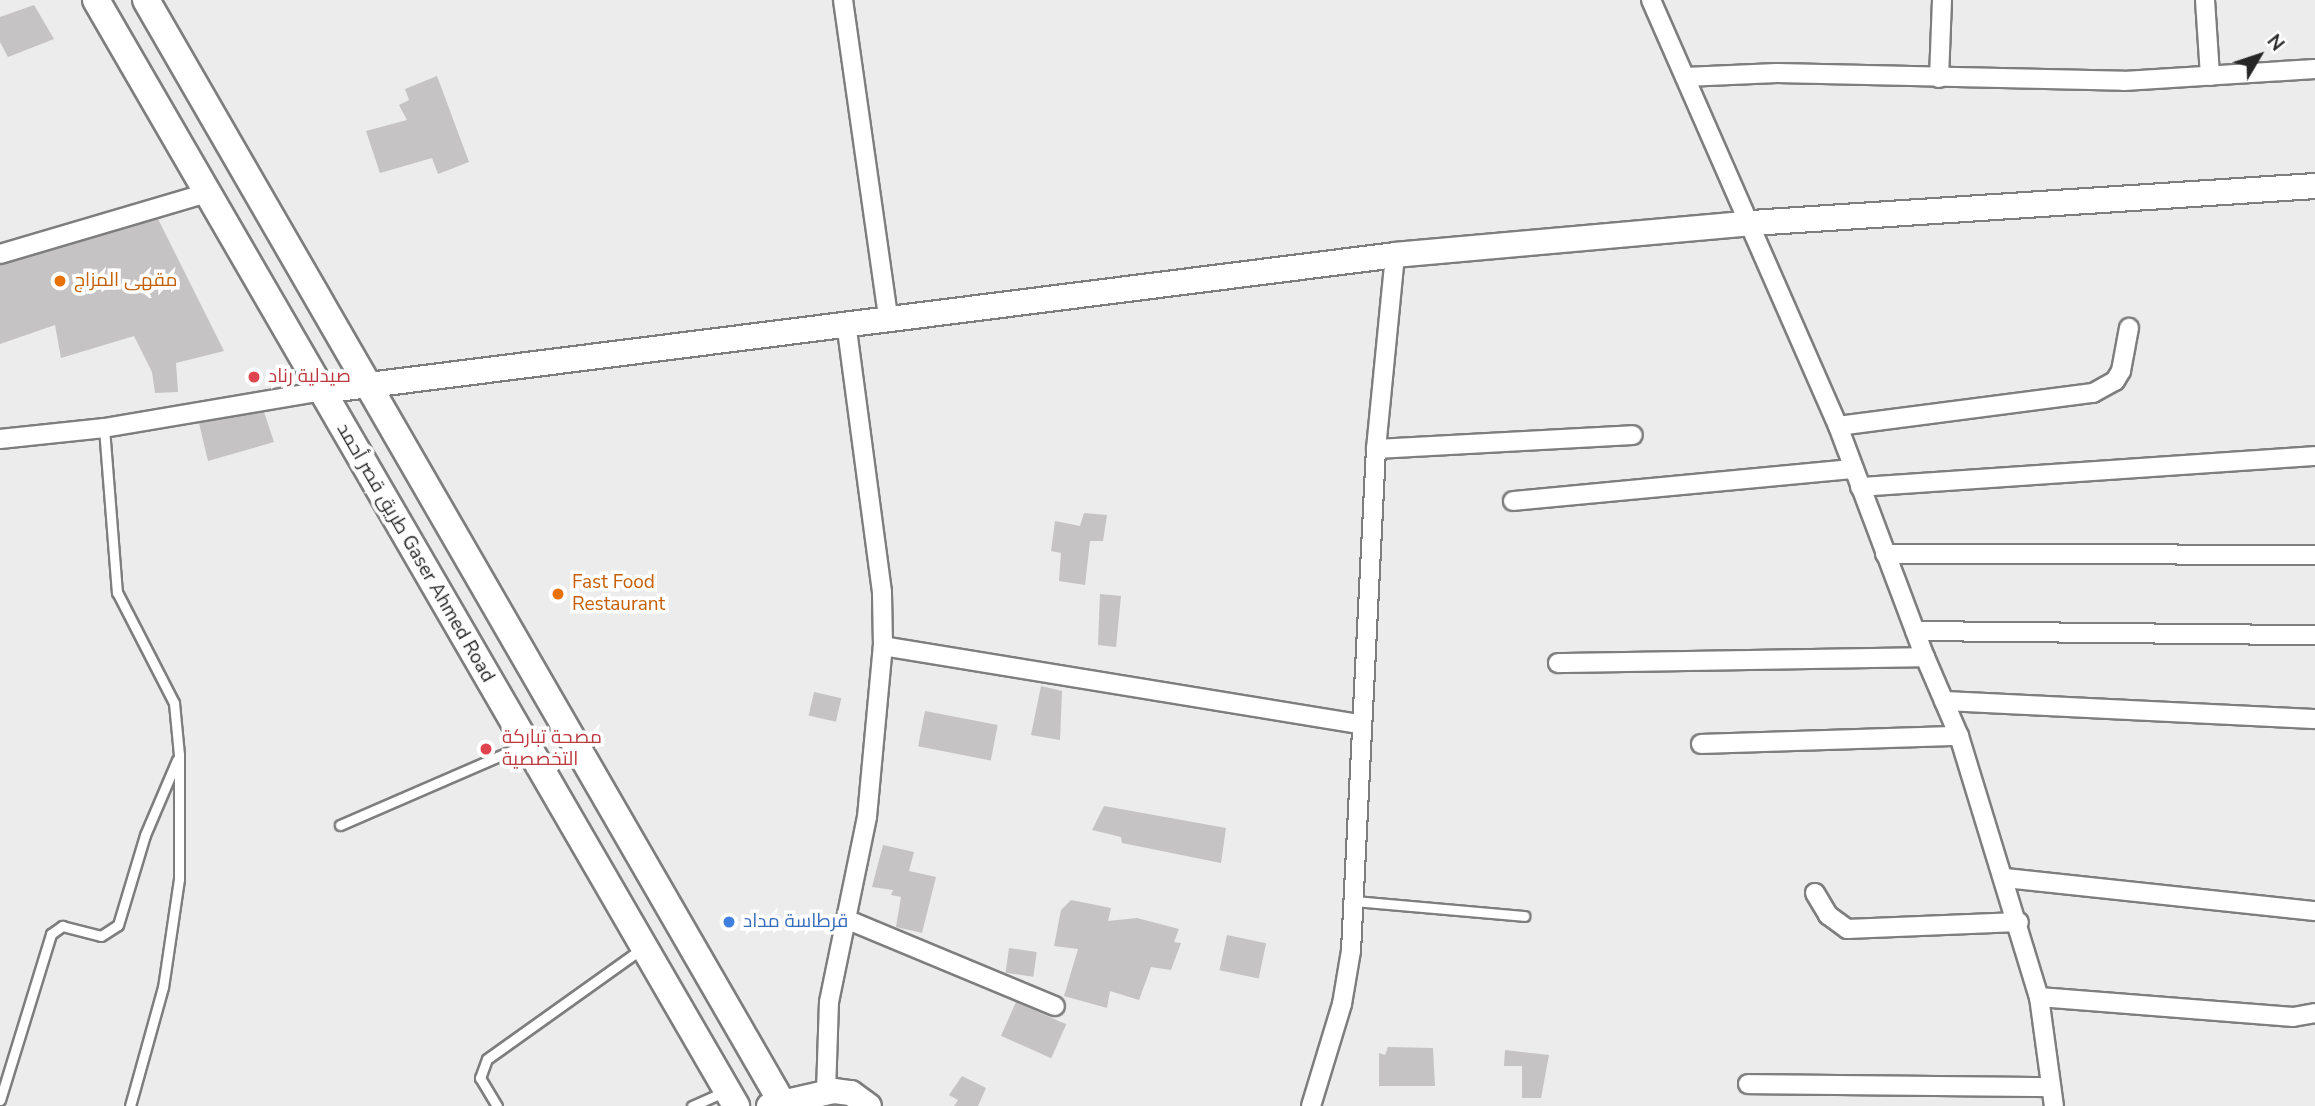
<!DOCTYPE html>
<html>
<head>
<meta charset="utf-8">
<style>
  body { margin:0 }
  #map { position:relative; width:2315px; height:1106px; overflow:hidden; background:#ececed; font-family:"Nunito Sans",Cairo,sans-serif }
  div>[style] { position:absolute }
  .building>* { inset:0; background:#c5c3c3; transform-origin:0 0 }
  .roads { filter:drop-shadow(2px 0 #7e7e7f) drop-shadow(-2px 0 #7e7e7f) drop-shadow(0 2px #7e7e7f) drop-shadow(0 -2px #7e7e7f) }
  .lane>* { height:9px; margin:-4.5px; padding:0 4.5px; transform-origin:4.5px; border-radius:4.5px; background:#fff }
  .street>* { height:18px; margin:-9px; padding:0 9px; transform-origin:9px; border-radius:9px; background:#fff }
  .secondary>* { height:24px; margin:-12px; padding:0 12px; transform-origin:12px; border-radius:12px; background:#fff }
  .primary>* { height:26px; margin:-13px; padding:0 13px; transform-origin:13px; border-radius:13px; background:#fff }
  .dots>* { width:19px; height:19px; translate:-50% -50%; box-sizing:border-box; border:4px solid #fff; border-radius:50% }
  span { translate:-50% -50%; white-space:nowrap; text-align:center; line-height:1.15; -webkit-text-stroke:7px #fff; paint-order:stroke }
  .food-label { font-size:19px; color:#c56008 }
  .left { translate:0 -50%; text-align:left }
  .health-label { font-size:19px; color:#be3a42 }
  .street-label { font-size:19px; color:#262626 }
  .shop-label { font-size:19px; color:#366cbe }
  .north { position:absolute; left:2224px; top:21px; width:70px; height:70px; -webkit-text-stroke:5px #fff; paint-order:stroke; rotate:51deg; font-size:19px; font-weight:700; line-height:28px; text-align:center; color:#262626 }
  .north::after { content:''; display:block; margin:auto; width:24px; height:32px; background:#262626; clip-path:polygon(50% 0,100% 100%,50% 72%,0 100%) }
</style>
</head>
<body>
<div id="map">
  <div class="building">
    <div style="clip-path:polygon(34px 5px,54px 39px,8px 57px,0 42px,0 17px)"></div>
    <div style="clip-path:polygon(437px 76px,469px 162px,438px 174px,432px 158px,380px 173px,366px 131px,407px 120px,399px 105px,409px 100px,405px 89px)"></div>
    <div style="clip-path:polygon(158px 219px,224px 351px,176px 363px,178px 392px,155px 393px,152px 372px,134px 336px,61px 358px,55px 325px,0 344px,0 265px)"></div>
    <div style="clip-path:polygon(264px 412px,274px 442px,208px 461px,199px 423px)"></div>
    <div style="clip-path:polygon(1084px 513px,1107px 515px,1103px 541px,1090px 541px,1085px 585px,1059px 581px,1061px 553px,1051px 551px,1055px 521px,1080px 526px)"></div>
    <div style="clip-path:polygon(1100px 594px,1121px 596px,1116px 647px,1098px 645px)"></div>
    <div style="clip-path:polygon(1041px 686px,1062px 691px,1060px 740px,1031px 735px)"></div>
    <div style="left:814px;top:692px;width:28px;height:24px;rotate:13deg"></div>
    <div style="left:925px;top:711px;width:74px;height:36px;rotate:11deg"></div>
    <div style="clip-path:polygon(1104px 806px,1226px 828px,1221px 863px,1122px 843px,1121px 837px,1092px 830px)"></div>
    <div style="clip-path:polygon(883px 845px,914px 852px,909px 871px,936px 877px,922px 933px,896px 927px,901px 897px,891px 895px,893px 890px,872px 887px)"></div>
    <div style="clip-path:polygon(1071px 900px,1111px 908px,1108px 921px,1137px 918px,1179px 929px,1174px 942px,1181px 943px,1171px 970px,1151px 967px,1139px 1000px,1110px 991px,1107px 1008px,1064px 996px,1078px 949px,1054px 946px,1061px 910px)"></div>
    <div style="left:1227px;top:935px;width:40px;height:36px;rotate:12deg"></div>
    <div style="left:1009px;top:948px;width:28px;height:25px;rotate:8deg"></div>
    <div style="left:1016px;top:1002px;width:55px;height:37px;rotate:24deg"></div>
    <div style="clip-path:polygon(1388px 1047px,1433px 1048px,1435px 1086px,1379px 1086px,1379px 1053px,1385px 1055px)"></div>
    <div style="clip-path:polygon(1505px 1050px,1549px 1055px,1541px 1098px,1522px 1098px,1522px 1066px,1504px 1066px)"></div>
    <div style="clip-path:polygon(962px 1076px,986px 1088px,978px 1106px,954px 1106px,958px 1100px,949px 1095px)"></div>
  </div>
  <div class="roads">
    <div class="lane">
      <div style="left:104px;top:428px;width:165px;rotate:85.5deg"></div>
      <div style="left:117px;top:592px;width:125px;rotate:62.8deg"></div>
      <div style="left:174px;top:703px;width:52px;rotate:84.5deg"></div>
      <div style="left:179px;top:755px;width:124px;rotate:90deg"></div>
      <div style="left:179px;top:879px;width:109px;rotate:98.4deg"></div>
      <div style="left:163px;top:987px;width:123px;rotate:105.5deg"></div>
      <div style="left:340px;top:825px;width:202px;rotate:-23.4deg"></div>
      <div style="left:1353px;top:901px;width:172px;rotate:5deg"></div>
      <div style="left:0;top:1100px;width:174px;rotate:-72.9deg"></div>
      <div style="left:51px;top:934px;width:14px;rotate:-36deg"></div>
      <div style="left:62px;top:926px;width:40px;rotate:14.4deg"></div>
      <div style="left:101px;top:936px;width:20px;rotate:-33deg"></div>
      <div style="left:118px;top:925px;width:94px;rotate:-73.3deg"></div>
      <div style="left:145px;top:835px;width:82px;rotate:-66.9deg"></div>
      <div style="left:497px;top:1106px;width:33px;rotate:-121deg"></div>
      <div style="left:480px;top:1078px;width:20px;rotate:-70deg"></div>
      <div style="left:487px;top:1059px;width:189px;rotate:-35.5deg"></div>
      <div style="left:692px;top:1106px;width:36px;rotate:-24deg"></div>
    </div>
    <div class="street">
      <div style="left:843px;top:0;width:321px;rotate:81.9deg"></div>
      <div style="left:1651px;top:0;width:465px;rotate:66.3deg"></div>
      <div style="left:1838px;top:426px;width:247px;rotate:69.4deg"></div>
      <div style="left:1925px;top:657px;width:86px;rotate:66.7deg"></div>
      <div style="left:1959px;top:736px;width:273px;rotate:73deg"></div>
      <div style="left:2039px;top:997px;width:110px;rotate:82.2deg"></div>
      <div style="left:2205px;top:0;width:76px;rotate:86.2deg"></div>
      <div style="left:1685px;top:77px;width:92px;rotate:-2.5deg"></div>
      <div style="left:1777px;top:73px;width:347px;rotate:1.3deg"></div>
      <div style="left:2124px;top:81px;width:191px;rotate:-3.6deg"></div>
      <div style="left:1939px;top:78px;width:78px;rotate:-87.8deg"></div>
      <div style="left:0;top:254px;width:216px;rotate:-16.4deg"></div>
      <div style="left:1838px;top:426px;width:257px;rotate:-7.4deg"></div>
      <div style="left:2093px;top:393px;width:25px;rotate:-29deg"></div>
      <div style="left:2115px;top:381px;width:12px;rotate:-59deg"></div>
      <div style="left:2121px;top:371px;width:44px;rotate:-79.5deg"></div>
      <div style="left:0;top:439px;width:105px;rotate:-6deg"></div>
      <div style="left:104px;top:428px;width:221px;rotate:-9.6deg"></div>
      <div style="left:1376px;top:449px;width:257px;rotate:-3.1deg"></div>
      <div style="left:1860px;top:487px;width:456px;rotate:-3.9deg"></div>
      <div style="left:1513px;top:501px;width:342px;rotate:-5.4deg"></div>
      <div style="left:1885px;top:554px;width:430px;rotate:0.1deg"></div>
      <div style="left:1915px;top:631px;width:400px;rotate:0.6deg"></div>
      <div style="left:883px;top:646px;width:483px;rotate:9.3deg"></div>
      <div style="left:1558px;top:663px;width:367px;rotate:-0.9deg"></div>
      <div style="left:1944px;top:701px;width:371px;rotate:2.8deg"></div>
      <div style="left:1701px;top:744px;width:258px;rotate:-1.8deg"></div>
      <div style="left:2005px;top:878px;width:312px;rotate:6.1deg"></div>
      <div style="left:1815px;top:893px;width:26px;rotate:59deg"></div>
      <div style="left:1828px;top:915px;width:24px;rotate:36deg"></div>
      <div style="left:1847px;top:929px;width:172px;rotate:-2.3deg"></div>
      <div style="left:848px;top:920px;width:224px;rotate:22.6deg"></div>
      <div style="left:2039px;top:997px;width:255px;rotate:4.5deg"></div>
      <div style="left:2293px;top:1017px;width:22px;rotate:-10deg"></div>
      <div style="left:1748px;top:1084px;width:302px;rotate:0.6deg"></div>
      <div style="left:826px;top:1092px;width:90px;rotate:-88.1deg"></div>
      <div style="left:829px;top:1002px;width:189px;rotate:-78.4deg"></div>
      <div style="left:867px;top:817px;width:172px;rotate:-84.7deg"></div>
      <div style="left:883px;top:646px;width:54px;rotate:-91.1deg"></div>
      <div style="left:882px;top:592px;width:271px;rotate:-97.6deg"></div>
      <div style="left:1311px;top:1106px;width:107px;rotate:-73.1deg"></div>
      <div style="left:1342px;top:1004px;width:54px;rotate:-80.4deg"></div>
      <div style="left:1351px;top:951px;width:503px;rotate:-87.15deg"></div>
      <div style="left:1376px;top:449px;width:195px;rotate:-84.4deg"></div>
    </div>
    <div class="secondary">
      <div style="left:322px;top:391px;width:1082px;rotate:-7.22deg"></div>
      <div style="left:1395px;top:255px;width:358px;rotate:-5.1deg"></div>
      <div style="left:1752px;top:223px;width:564px;rotate:-3.76deg"></div>
      <div style="left:769px;top:1106px;width:67px;rotate:-13deg"></div>
      <div style="left:834px;top:1091px;width:17px;rotate:7deg"></div>
      <div style="left:851px;top:1093px;width:22px;rotate:36deg"></div>
    </div>
    <div class="primary">
      <div style="left:96px;top:0;width:1278px;rotate:59.94deg"></div>
      <div style="left:146px;top:0;width:1277px;rotate:60.02deg"></div>
    </div>
  </div>
  <div class="dots">
    <div style="left:60px;top:281px;background:#e8710a"></div>
    <div style="left:254px;top:377px;background:#e0444e"></div>
    <div style="left:558px;top:594px;background:#e8710a"></div>
    <div style="left:486px;top:749px;background:#e0444e"></div>
    <div style="left:729px;top:922px;background:#3f7fe0"></div>
  </div>
  <div class="food-label">
    <span class="left" style="left:74px;top:281px">مقهى المزاج</span>
    <span class="left" style="left:572px;top:594px">Fast Food<br>Restaurant</span>
  </div>
  <div class="health-label">
    <span class="left" style="left:268px;top:377px">صيدلية رناد</span>
    <span class="left" style="left:502px;top:749px">مصحة تباركة<br>التخصصية</span>
  </div>
  <div class="street-label">
    <span style="left:415px;top:553px;rotate:60deg">طريق قصر أحمد Gaser Ahmed Road</span>
  </div>
  <div class="shop-label">
    <span class="left" style="left:743px;top:922px">قرطاسة مداد</span>
  </div>
  <div class="north">N</div>
</div>
</body>
</html>
